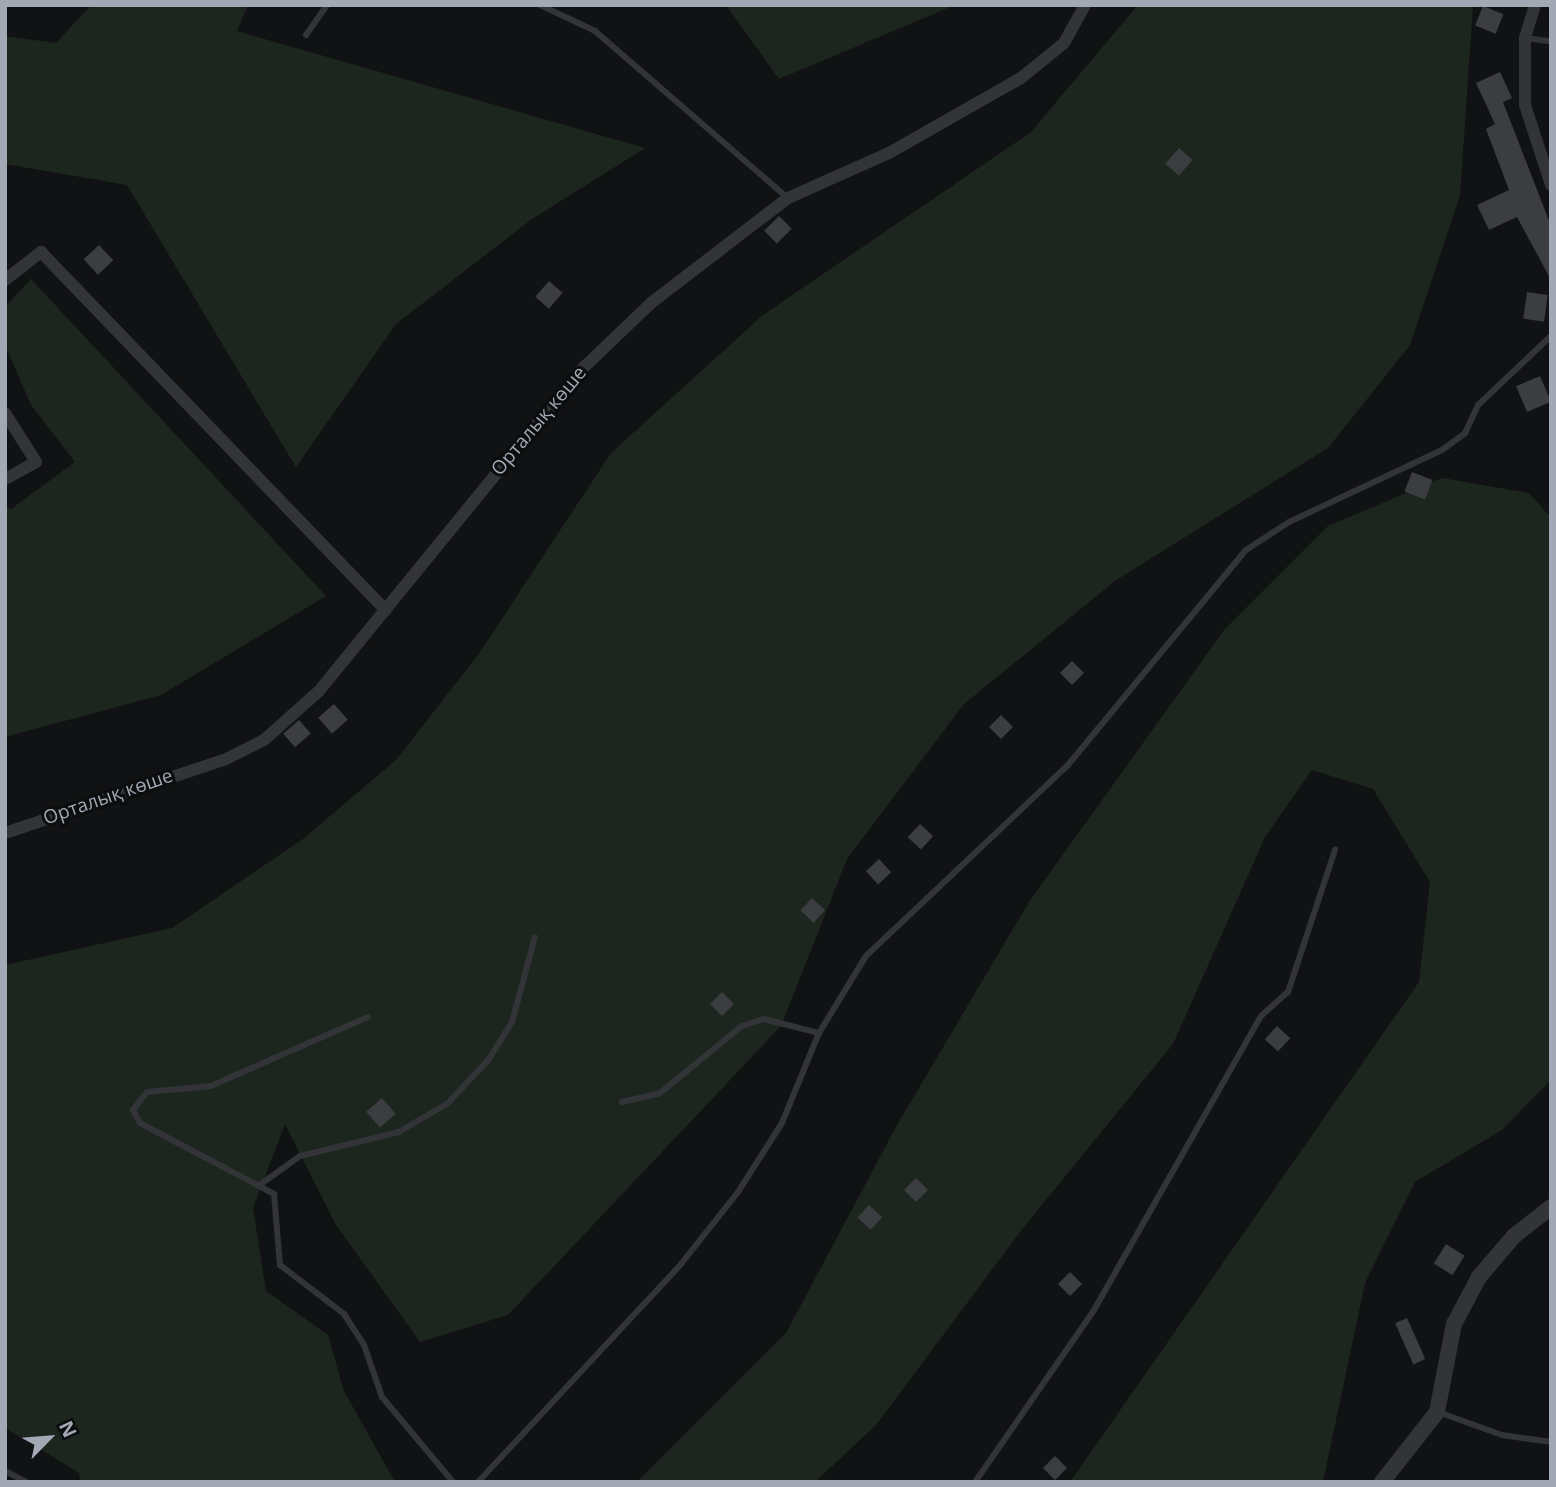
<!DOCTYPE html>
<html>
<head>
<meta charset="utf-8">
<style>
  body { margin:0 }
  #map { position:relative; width:1556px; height:1487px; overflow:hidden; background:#111213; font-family:"Open Sans",sans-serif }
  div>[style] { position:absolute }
  .green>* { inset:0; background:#1d261e }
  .building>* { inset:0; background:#3b3d41; transform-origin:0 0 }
  .service>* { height:6px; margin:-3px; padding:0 3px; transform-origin:3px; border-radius:3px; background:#323438 }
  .minor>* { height:12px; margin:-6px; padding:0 6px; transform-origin:6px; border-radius:6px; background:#323438 }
  .tertiary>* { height:16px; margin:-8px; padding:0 8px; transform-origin:8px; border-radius:8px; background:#323438 }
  span { translate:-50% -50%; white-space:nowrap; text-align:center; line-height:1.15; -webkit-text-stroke:6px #0c0d0e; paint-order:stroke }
  .street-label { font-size:19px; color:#a2a9b5 }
  .frame { position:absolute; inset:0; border:7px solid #a2a9b5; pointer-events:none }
  .north { position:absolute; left:14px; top:1403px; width:70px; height:70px; -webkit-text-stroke:5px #0c0d0e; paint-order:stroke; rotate:65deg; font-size:19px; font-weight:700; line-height:28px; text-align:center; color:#a2a9b5 }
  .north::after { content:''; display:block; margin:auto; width:24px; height:32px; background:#a2a9b5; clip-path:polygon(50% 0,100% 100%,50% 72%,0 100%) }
</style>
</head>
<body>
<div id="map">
  <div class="green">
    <div style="clip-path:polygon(91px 5px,248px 5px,237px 31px,645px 148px,532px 219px,396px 324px,296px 467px,127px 185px,5px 164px,5px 36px,56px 43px)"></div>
    <div style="clip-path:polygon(726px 5px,955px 5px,779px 79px)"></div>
    <div style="clip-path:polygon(1138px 5px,1473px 5px,1460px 196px,1410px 345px,1328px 448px,1115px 581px,964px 704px,847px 859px,781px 1026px,508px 1315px,420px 1342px,336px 1225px,285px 1124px,253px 1208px,266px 1291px,328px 1335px,344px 1391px,395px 1482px,80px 1482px,79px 1473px,5px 1428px,5px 965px,172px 928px,303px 839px,396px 760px,478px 655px,611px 453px,763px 315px,1031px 132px)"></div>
    <div style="clip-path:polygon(31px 279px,326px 596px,161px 695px,5px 737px,5px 505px,11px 509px,75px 462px,31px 405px,5px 345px,5px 307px)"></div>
    <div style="clip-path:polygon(1442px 478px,1529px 493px,1551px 518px,1551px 1080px,1502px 1130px,1415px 1182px,1365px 1283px,1323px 1482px,1070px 1482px,1419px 982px,1430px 882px,1373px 789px,1312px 770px,1265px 837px,1173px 1044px,1023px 1228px,876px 1425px,815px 1482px,637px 1482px,786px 1333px,897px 1125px,1029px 902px,1224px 630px,1328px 526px)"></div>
  </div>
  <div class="building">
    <div style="left:1483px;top:6px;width:22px;height:21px;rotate:22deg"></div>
    <div style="clip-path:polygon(1500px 72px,1512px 98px,1503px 102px,1551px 226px,1551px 280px,1517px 217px,1489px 230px,1477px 205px,1509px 190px,1486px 129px,1495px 124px,1476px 83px)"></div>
    <div style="left:1179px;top:148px;width:18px;height:21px;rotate:41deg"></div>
    <div style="left:779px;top:216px;width:18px;height:21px;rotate:45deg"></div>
    <div style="left:99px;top:245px;width:21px;height:21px;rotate:47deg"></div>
    <div style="left:549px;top:281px;width:18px;height:21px;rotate:41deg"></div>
    <div style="left:1527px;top:292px;width:21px;height:27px;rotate:8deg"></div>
    <div style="left:1540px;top:376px;width:28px;height:26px;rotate:67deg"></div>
    <div style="left:1412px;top:472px;width:22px;height:21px;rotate:21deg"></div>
    <div style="left:1072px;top:661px;width:17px;height:17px;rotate:45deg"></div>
    <div style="left:334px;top:704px;width:21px;height:21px;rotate:49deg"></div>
    <div style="left:1001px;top:715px;width:17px;height:17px;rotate:45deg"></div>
    <div style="left:299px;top:720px;width:18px;height:21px;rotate:49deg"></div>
    <div style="left:920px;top:824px;width:18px;height:18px;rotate:43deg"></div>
    <div style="left:879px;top:859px;width:18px;height:18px;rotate:47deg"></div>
    <div style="left:812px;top:898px;width:18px;height:17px;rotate:43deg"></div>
    <div style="left:722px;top:992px;width:17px;height:17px;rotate:45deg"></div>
    <div style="left:1277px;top:1026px;width:18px;height:18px;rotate:43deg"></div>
    <div style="left:382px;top:1098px;width:21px;height:21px;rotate:49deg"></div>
    <div style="left:916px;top:1178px;width:17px;height:17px;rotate:45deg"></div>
    <div style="left:869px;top:1205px;width:18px;height:17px;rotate:43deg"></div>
    <div style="left:1446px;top:1244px;width:22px;height:23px;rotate:32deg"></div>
    <div style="left:1070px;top:1272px;width:17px;height:17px;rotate:45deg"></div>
    <div style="left:1407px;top:1318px;width:45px;height:13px;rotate:66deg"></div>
    <div style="left:1055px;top:1456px;width:17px;height:17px;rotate:45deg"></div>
  </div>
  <div class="service">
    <div style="left:540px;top:5px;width:61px;rotate:25.3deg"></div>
    <div style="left:595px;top:31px;width:255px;rotate:40.9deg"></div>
    <div style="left:306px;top:35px;width:37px;rotate:-55deg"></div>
    <div style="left:1525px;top:38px;width:26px;rotate:7deg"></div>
    <div style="left:368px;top:1017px;width:171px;rotate:156.3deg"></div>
    <div style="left:211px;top:1086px;width:64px;rotate:174.6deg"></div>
    <div style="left:147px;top:1092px;width:23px;rotate:128deg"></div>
    <div style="left:133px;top:1110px;width:15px;rotate:62deg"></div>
    <div style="left:140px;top:1123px;width:152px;rotate:27.9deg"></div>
    <div style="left:274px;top:1194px;width:71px;rotate:85.2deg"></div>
    <div style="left:280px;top:1265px;width:81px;rotate:37.4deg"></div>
    <div style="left:344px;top:1314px;width:37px;rotate:57deg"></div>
    <div style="left:364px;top:1345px;width:55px;rotate:70.9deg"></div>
    <div style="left:382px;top:1397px;width:111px;rotate:50.1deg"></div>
    <div style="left:622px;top:1102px;width:39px;rotate:-13deg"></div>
    <div style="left:660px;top:1093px;width:106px;rotate:-39.3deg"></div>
    <div style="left:742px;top:1026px;width:23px;rotate:-18deg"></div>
    <div style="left:764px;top:1019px;width:57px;rotate:14.3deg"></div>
    <div style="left:261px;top:1184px;width:48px;rotate:-35.7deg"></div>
    <div style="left:300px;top:1156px;width:102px;rotate:-13.6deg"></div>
    <div style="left:399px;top:1132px;width:57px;rotate:-30.6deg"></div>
    <div style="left:448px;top:1103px;width:60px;rotate:-47deg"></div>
    <div style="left:489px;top:1059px;width:44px;rotate:-58.1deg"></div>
    <div style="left:512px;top:1022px;width:88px;rotate:-74.9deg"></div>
    <div style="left:1438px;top:1412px;width:68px;rotate:19.8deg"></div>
    <div style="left:1502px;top:1435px;width:49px;rotate:8.1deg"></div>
    <div style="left:5px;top:1471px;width:25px;rotate:27deg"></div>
    <div style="left:478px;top:1482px;width:298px;rotate:-47deg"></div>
    <div style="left:681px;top:1264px;width:92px;rotate:-51.6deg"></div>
    <div style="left:738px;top:1192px;width:82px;rotate:-57.5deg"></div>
    <div style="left:782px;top:1123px;width:97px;rotate:-67.7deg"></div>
    <div style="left:819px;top:1033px;width:90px;rotate:-58.6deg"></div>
    <div style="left:866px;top:956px;width:278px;rotate:-43.4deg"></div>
    <div style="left:1068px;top:765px;width:279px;rotate:-50.4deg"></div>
    <div style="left:1246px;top:550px;width:51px;rotate:-33.1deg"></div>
    <div style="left:1289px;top:522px;width:169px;rotate:-25.2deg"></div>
    <div style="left:1442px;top:450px;width:29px;rotate:-36deg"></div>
    <div style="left:1465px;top:433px;width:31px;rotate:-65deg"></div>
    <div style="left:1478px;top:405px;width:100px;rotate:-43.4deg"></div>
    <div style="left:975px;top:1482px;width:209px;rotate:-55.3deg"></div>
    <div style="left:1094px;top:1310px;width:338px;rotate:-60.4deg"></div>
    <div style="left:1261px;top:1016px;width:36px;rotate:-42deg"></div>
    <div style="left:1288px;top:992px;width:150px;rotate:-71.7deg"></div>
  </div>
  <div class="minor">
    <div style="left:1535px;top:5px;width:34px;rotate:107deg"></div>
    <div style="left:1525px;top:38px;width:67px;rotate:90deg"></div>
    <div style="left:1525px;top:105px;width:84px;rotate:72deg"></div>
    <div style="left:5px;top:280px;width:46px;rotate:-37.9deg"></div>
    <div style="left:41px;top:252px;width:497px;rotate:46.1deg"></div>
    <div style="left:5px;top:413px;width:58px;rotate:57.7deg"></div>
    <div style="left:36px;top:462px;width:35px;rotate:151deg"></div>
    <div style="left:5px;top:833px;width:233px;rotate:-18.5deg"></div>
    <div style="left:226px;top:759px;width:42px;rotate:-26.6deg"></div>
    <div style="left:264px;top:740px;width:74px;rotate:-41.7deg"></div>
    <div style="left:319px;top:691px;width:414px;rotate:-50.8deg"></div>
    <div style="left:581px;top:370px;width:97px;rotate:-43.7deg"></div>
    <div style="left:651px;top:303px;width:173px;rotate:-37.5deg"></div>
    <div style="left:788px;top:198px;width:111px;rotate:-24deg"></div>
    <div style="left:889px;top:153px;width:152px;rotate:-29.6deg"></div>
    <div style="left:1021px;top:78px;width:55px;rotate:-39.1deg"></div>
    <div style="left:1064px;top:43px;width:43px;rotate:-61.1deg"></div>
  </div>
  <div class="tertiary">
    <div style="left:1382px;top:1482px;width:89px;rotate:-51.8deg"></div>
    <div style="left:1437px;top:1412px;width:90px;rotate:-79.1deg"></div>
    <div style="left:1454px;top:1324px;width:53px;rotate:-62deg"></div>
    <div style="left:1479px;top:1277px;width:54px;rotate:-49.5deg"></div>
    <div style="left:1514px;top:1236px;width:47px;rotate:-38.1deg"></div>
  </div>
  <div class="street-label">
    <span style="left:539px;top:421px;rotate:-50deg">Орталық көше</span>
    <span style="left:108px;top:797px;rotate:-19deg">Орталық көше</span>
  </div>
  <div class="frame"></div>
  <div class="north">N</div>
</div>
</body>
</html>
